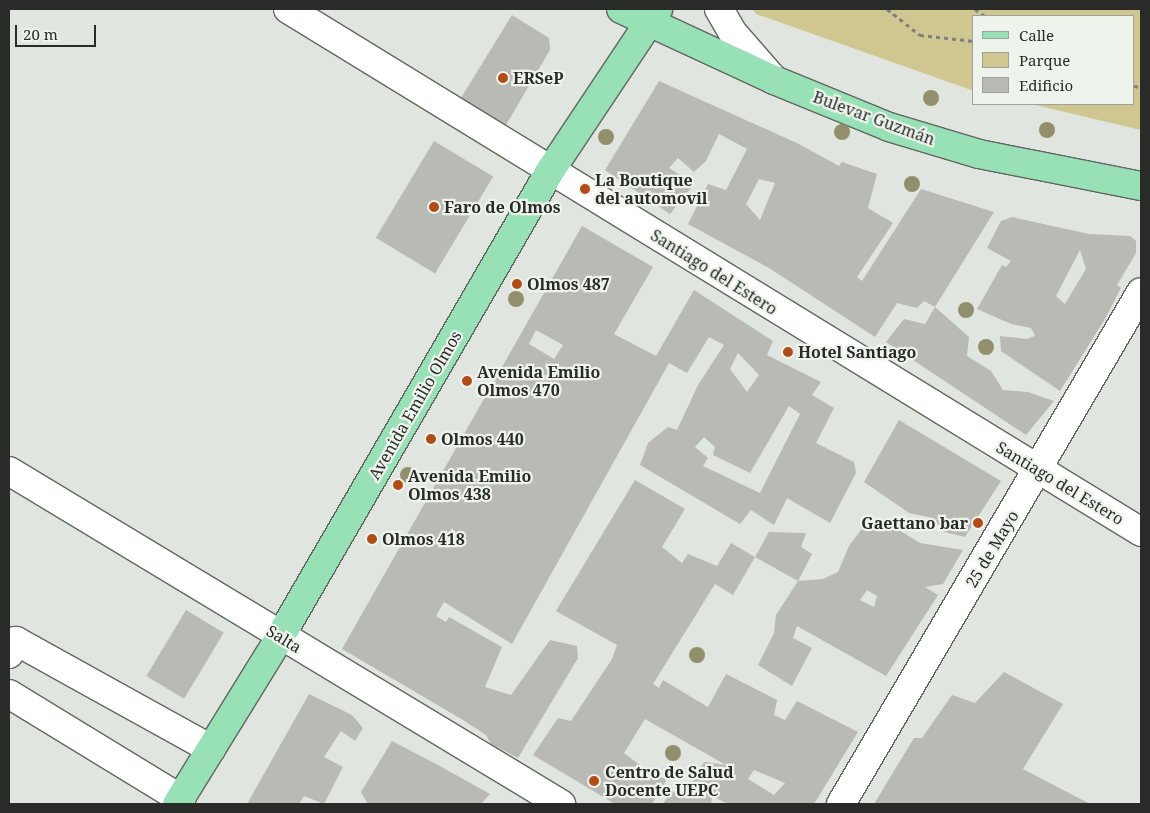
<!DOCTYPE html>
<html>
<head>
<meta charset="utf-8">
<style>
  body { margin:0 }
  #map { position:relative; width:1150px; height:813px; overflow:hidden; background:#e1e5df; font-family:"Noto Serif",serif }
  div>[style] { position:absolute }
  .green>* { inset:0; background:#d0c790 }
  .building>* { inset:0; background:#b9bab3; transform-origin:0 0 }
  .path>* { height:3px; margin-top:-1.5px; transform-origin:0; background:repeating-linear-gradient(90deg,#7e817d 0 4px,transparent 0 8px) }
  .roads { filter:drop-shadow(1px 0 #626660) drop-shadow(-1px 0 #626660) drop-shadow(0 1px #626660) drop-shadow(0 -1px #626660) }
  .minor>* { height:28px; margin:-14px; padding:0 14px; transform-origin:14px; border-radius:14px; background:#fff }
  .major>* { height:28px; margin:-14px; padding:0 14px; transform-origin:14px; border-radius:14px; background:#98e0b6 }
  .trees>* { width:16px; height:16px; margin:-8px; border-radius:50%; background:#928f6c }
  .dots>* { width:14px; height:14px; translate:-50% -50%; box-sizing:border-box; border:2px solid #eef3ec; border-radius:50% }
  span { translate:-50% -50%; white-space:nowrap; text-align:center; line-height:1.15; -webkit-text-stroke:4.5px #eef3ec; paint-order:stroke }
  .poi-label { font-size:16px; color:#292b29; font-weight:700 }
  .left { translate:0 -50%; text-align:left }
  .right { translate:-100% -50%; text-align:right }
  .street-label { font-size:16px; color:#292b29 }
  .frame { position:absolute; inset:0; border:10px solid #292b29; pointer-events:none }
  .legend { position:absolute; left:972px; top:15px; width:162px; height:90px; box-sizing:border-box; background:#eef3ec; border:1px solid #9fa39e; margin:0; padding:6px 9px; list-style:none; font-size:15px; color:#292b29 }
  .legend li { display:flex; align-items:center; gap:10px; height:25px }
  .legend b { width:25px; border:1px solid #9fa39e }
  .scale { position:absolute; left:15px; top:25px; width:81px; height:22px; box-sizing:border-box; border:2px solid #292b29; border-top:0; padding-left:6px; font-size:15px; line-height:18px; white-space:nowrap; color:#292b29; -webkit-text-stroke:4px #eef3ec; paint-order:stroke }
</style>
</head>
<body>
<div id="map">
  <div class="green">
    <div style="clip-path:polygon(753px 9px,1141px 9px,1141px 130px,1031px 104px,1134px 104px,1134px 16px,974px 16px,974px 91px,756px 14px)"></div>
  </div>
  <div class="building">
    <div style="clip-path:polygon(512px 15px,549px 38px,550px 50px,506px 125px,491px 128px,456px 106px)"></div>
    <div style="clip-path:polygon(evenodd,659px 81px,799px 144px,839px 166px,842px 162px,877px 174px,868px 208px,893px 223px,857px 277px,862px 281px,921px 189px,994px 212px,935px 307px,924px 301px,917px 308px,897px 303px,875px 337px,769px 268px,688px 224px,708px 184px,726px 190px,747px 149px,719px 134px,706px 161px,694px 172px,678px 158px,669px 168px,694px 184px,670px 214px,605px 170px,659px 81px,759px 179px,775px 183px,760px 220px,746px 204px,759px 179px)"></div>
    <div style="left:434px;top:141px;width:69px;height:113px;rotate:31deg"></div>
    <div style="clip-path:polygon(evenodd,1012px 217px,1089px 234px,1130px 236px,1136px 241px,1136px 253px,1117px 285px,1121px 288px,1105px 319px,1060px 391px,1001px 351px,1000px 336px,1026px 339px,1035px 336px,1031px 328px,1011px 324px,977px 309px,1002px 265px,1006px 267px,1011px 261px,987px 248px,1001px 221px,1012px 217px,1080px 250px,1086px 269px,1065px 304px,1056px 296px,1080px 250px)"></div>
    <div style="clip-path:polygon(evenodd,582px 226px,653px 267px,614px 334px,656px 356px,694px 290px,773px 341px,767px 355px,821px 382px,812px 395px,834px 408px,816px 443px,854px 462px,856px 473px,830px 523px,787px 498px,774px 525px,751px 510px,740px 524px,640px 465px,648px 443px,668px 427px,677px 430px,698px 385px,724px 345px,709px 337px,687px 373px,669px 363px,512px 644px,444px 602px,436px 616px,446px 622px,449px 617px,502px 647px,485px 687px,511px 695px,550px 640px,577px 646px,578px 658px,518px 758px,491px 744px,486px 735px,463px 720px,342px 649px,582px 226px,536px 330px,563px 345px,554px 359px,529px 344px,536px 330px,582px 226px,738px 353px,759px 375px,747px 392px,730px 369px,738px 353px,582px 226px,789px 406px,800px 414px,760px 493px,703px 466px,708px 458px,695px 447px,704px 437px,715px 447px,713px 455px,750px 473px,789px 406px)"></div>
    <div style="clip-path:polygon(935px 307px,969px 337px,967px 356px,991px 371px,1003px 390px,1028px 392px,1054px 401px,1026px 435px,886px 342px,904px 319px,925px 324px)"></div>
    <div style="clip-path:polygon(899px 420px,1001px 481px,965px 537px,944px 532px,933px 518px,909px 513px,864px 482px)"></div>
    <div style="clip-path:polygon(evenodd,635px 480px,685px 509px,662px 547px,682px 563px,688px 554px,717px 566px,731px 543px,755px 557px,733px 595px,715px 584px,653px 684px,659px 688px,663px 680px,708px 707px,726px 674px,777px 700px,774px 715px,785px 720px,797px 701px,858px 732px,814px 804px,728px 804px,712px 796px,711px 804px,663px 804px,671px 791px,694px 796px,699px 789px,690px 777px,705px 762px,726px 765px,645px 719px,624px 753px,653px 775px,667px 779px,652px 804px,615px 804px,533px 755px,558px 718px,571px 721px,612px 659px,617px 645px,556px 611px,635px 480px,754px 770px,785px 783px,774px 795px,748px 779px,754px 770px)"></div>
    <div style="clip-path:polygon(evenodd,869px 519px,881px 519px,920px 543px,963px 550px,943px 584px,925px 587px,938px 595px,886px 676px,797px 626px,793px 638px,812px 648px,792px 686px,758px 665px,774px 633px,776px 615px,798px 581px,755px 557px,769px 532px,806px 533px,801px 547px,812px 554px,798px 581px,823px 579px,838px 572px,849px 546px,869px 519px,867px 590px,877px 596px,874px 607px,860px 600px,867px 590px)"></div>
    <div style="left:186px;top:610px;width:44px;height:77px;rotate:31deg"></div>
    <div style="clip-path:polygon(1004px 672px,1063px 704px,1023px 769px,1090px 804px,874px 804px,914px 738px,922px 738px,952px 695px,975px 703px)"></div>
    <div style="clip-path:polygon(309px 694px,352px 715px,363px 728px,355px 741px,341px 731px,324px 757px,343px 767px,324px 804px,304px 796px,299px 804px,247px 804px)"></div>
    <div style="clip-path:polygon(392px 741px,438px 765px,490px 794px,481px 804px,368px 804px,361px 792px)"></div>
  </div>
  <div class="path">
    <div style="left:887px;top:9px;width:42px;rotate:38.2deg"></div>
    <div style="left:920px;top:35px;width:54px;rotate:6.3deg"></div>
    <div style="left:975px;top:9px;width:12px;rotate:35deg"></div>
    <div style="left:1134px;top:86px;width:7px;rotate:8deg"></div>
  </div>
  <div class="roads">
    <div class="minor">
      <div style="left:288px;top:9px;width:1001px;rotate:31.51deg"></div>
      <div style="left:719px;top:9px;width:28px;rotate:60deg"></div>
      <div style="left:733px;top:33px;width:62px;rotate:48.9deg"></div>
      <div style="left:9px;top:471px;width:645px;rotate:31.1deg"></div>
      <div style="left:9px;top:654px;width:15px;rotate:-62deg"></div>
      <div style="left:16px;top:641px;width:223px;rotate:29deg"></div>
      <div style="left:9px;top:694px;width:202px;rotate:31.4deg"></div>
      <div style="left:841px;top:804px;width:593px;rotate:-59.63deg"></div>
    </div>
    <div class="major">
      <div style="left:621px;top:9px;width:169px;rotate:24.9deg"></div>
      <div style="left:774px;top:80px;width:124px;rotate:22.2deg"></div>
      <div style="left:889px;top:127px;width:94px;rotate:16.7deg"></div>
      <div style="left:979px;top:154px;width:165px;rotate:11.2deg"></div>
      <div style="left:177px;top:804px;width:196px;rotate:-58.3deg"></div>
      <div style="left:280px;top:637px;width:539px;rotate:-59.91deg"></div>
      <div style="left:550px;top:171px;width:195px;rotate:-56.3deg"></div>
    </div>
  </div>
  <div class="trees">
    <div style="left:931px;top:98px"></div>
    <div style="left:1047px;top:130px"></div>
    <div style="left:842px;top:132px"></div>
    <div style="left:606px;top:137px"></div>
    <div style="left:912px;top:184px"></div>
    <div style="left:516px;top:299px"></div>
    <div style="left:966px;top:310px"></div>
    <div style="left:986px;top:347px"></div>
    <div style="left:408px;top:475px"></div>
    <div style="left:697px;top:655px"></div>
    <div style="left:673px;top:753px"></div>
  </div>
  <div class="dots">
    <div style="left:503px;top:78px;background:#b04c18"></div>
    <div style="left:585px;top:189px;background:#b04c18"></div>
    <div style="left:434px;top:207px;background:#b04c18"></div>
    <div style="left:517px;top:284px;background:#b04c18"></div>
    <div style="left:788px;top:352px;background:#b04c18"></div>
    <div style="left:467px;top:381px;background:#b04c18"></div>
    <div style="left:431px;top:439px;background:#b04c18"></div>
    <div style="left:398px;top:485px;background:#b04c18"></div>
    <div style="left:978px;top:523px;background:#b04c18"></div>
    <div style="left:372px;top:539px;background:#b04c18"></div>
    <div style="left:594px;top:781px;background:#b04c18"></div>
  </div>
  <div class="poi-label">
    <span class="left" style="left:513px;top:78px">ERSeP</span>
    <span class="left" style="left:595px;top:189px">La Boutique<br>del automovil</span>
    <span class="left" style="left:444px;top:207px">Faro de Olmos</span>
    <span class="left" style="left:527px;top:284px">Olmos 487</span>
    <span class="left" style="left:798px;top:352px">Hotel Santiago</span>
    <span class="left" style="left:477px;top:381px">Avenida Emilio<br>Olmos 470</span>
    <span class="left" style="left:441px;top:439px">Olmos 440</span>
    <span class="left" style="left:408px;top:485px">Avenida Emilio<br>Olmos 438</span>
    <span class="right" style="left:968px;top:523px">Gaettano bar</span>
    <span class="left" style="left:382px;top:539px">Olmos 418</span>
    <span class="left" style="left:605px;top:781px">Centro de Salud<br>Docente UEPC</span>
  </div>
  <div class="street-label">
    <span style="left:874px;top:118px;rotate:20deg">Bulevar Guzmán</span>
    <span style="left:714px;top:272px;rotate:32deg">Santiago del Estero</span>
    <span style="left:415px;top:405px;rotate:-60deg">Avenida Emilio Olmos</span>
    <span style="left:1060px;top:483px;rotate:31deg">Santiago del Estero</span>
    <span style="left:992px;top:549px;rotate:-59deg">25 de Mayo</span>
    <span style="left:284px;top:639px;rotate:31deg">Salta</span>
  </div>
  <div class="frame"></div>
  <ul class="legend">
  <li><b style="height:6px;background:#98e0b6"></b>Calle</li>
  <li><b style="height:14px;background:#d0c790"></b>Parque</li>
  <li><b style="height:14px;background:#b9bab3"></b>Edificio</li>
  </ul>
  <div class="scale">20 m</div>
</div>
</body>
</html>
